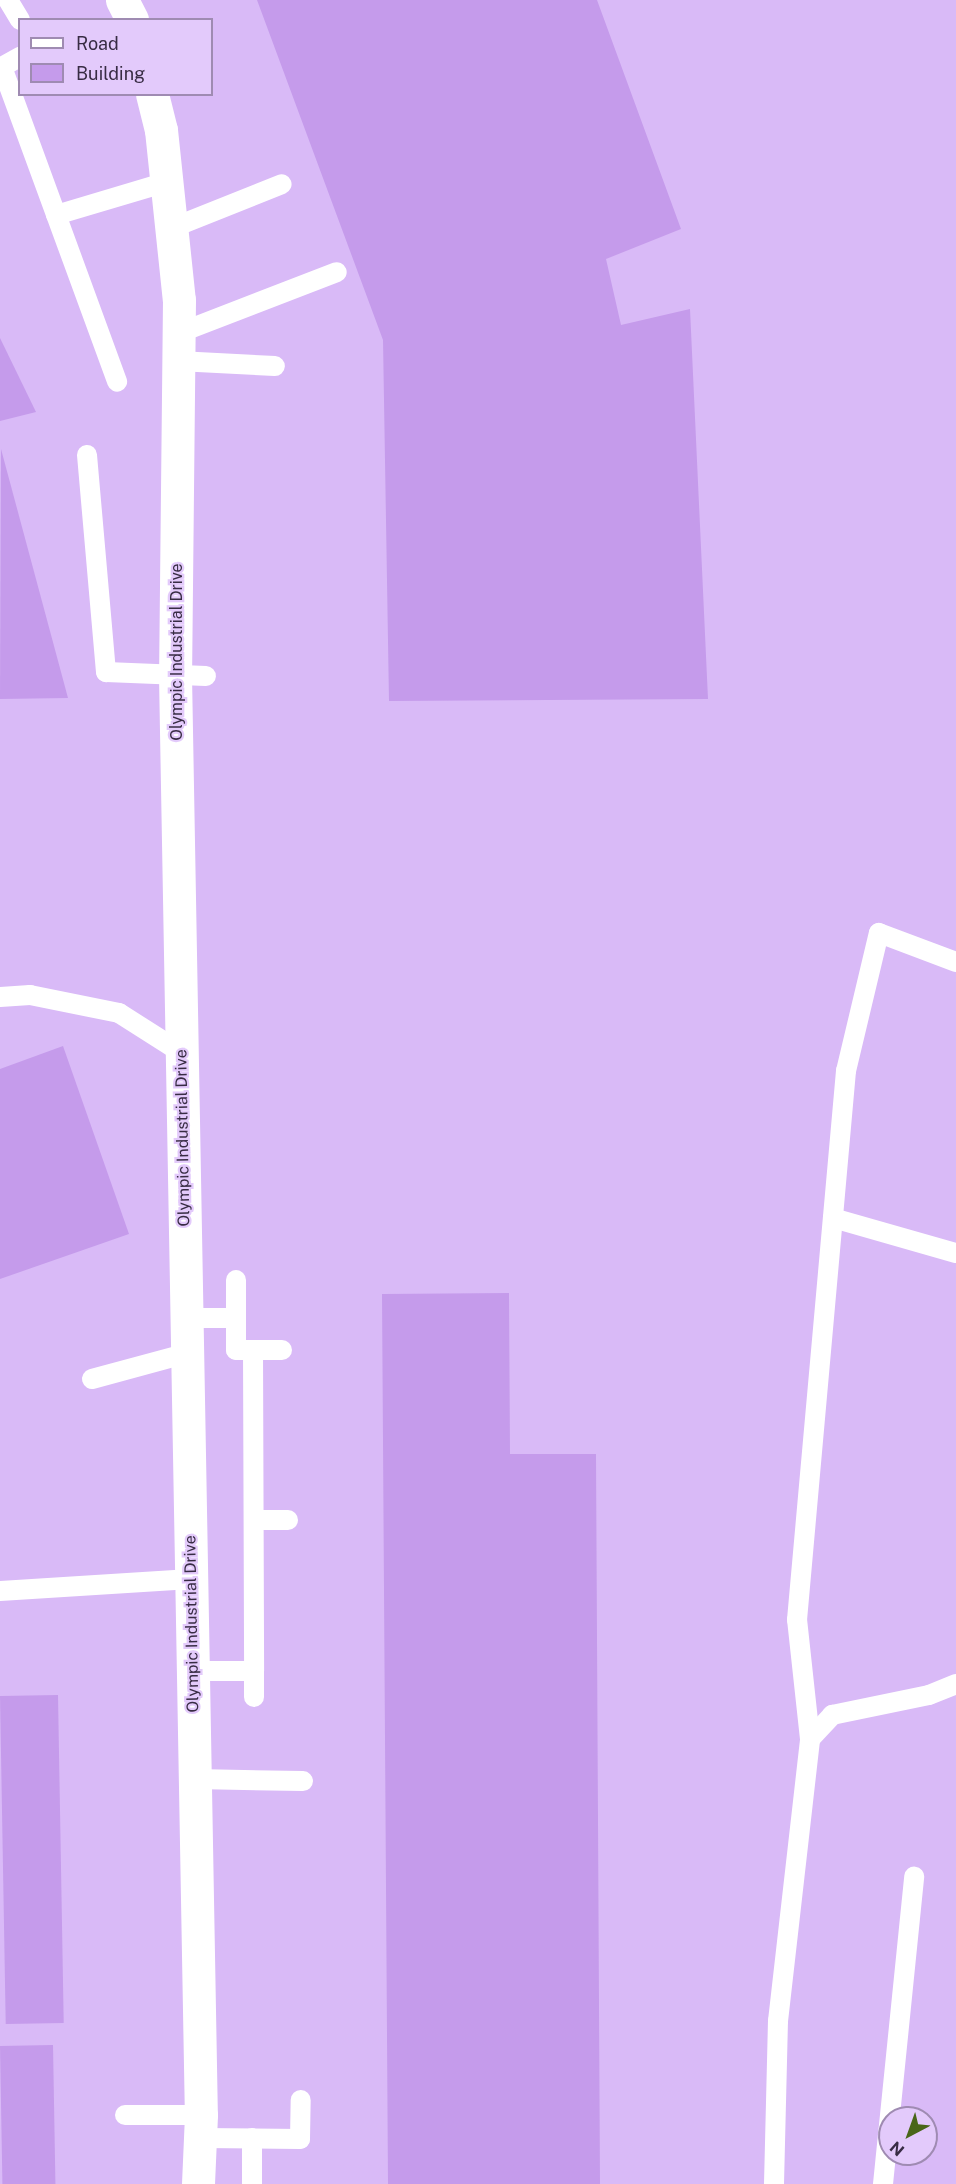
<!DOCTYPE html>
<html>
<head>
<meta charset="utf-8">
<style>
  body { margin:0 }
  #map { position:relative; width:956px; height:2184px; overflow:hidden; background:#d9baf7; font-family:"Public Sans",sans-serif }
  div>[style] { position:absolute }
  .building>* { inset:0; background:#c59beb; transform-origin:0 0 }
  .service>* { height:20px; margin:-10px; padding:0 10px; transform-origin:10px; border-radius:10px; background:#fff }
  .minor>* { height:33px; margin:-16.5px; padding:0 16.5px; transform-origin:16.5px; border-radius:16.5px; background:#fff }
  span { translate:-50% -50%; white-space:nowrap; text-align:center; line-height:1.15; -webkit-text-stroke:4.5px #e3cafb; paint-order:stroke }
  .street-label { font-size:16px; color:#382c44 }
  .legend { position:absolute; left:18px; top:18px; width:195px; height:78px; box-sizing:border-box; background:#e3cafb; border:2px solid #9f8bb2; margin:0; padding:8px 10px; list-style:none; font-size:18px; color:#382c44 }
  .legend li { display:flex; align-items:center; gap:12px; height:30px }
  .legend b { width:30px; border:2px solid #9f8bb2 }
  .north { position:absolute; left:878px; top:2106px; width:60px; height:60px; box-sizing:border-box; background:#e3cafb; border:2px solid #9f8bb2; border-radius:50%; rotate:221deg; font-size:16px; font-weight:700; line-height:24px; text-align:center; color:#382c44 }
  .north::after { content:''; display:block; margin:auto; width:21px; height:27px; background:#4a6619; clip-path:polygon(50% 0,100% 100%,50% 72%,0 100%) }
</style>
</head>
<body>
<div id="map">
  <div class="building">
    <div style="clip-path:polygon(257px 0,597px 0,681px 229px,606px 259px,621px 325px,690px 309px,708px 699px,389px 701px,383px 340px)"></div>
    <div style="clip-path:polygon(0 338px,36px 412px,0 421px)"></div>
    <div style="clip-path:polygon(1px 449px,68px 698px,0 699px)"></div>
    <div style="clip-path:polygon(63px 1046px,129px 1234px,0 1279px,0 1069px)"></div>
    <div style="clip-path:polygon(509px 1293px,510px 1454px,596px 1454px,600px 2184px,388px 2184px,382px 1294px)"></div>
    <div style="left:58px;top:1695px;width:328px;height:58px;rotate:89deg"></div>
    <div style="left:53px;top:2045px;width:139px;height:53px;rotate:89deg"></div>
  </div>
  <div class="service">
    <div style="left:8px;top:0;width:23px;rotate:59deg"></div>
    <div style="left:2px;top:67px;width:335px;rotate:69.9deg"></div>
    <div style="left:0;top:68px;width:23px;rotate:-29deg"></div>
    <div style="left:56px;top:215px;width:116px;rotate:-16.6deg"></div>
    <div style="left:172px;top:228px;width:118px;rotate:-21.8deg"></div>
    <div style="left:179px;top:333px;width:169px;rotate:-21.1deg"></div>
    <div style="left:178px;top:361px;width:97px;rotate:3deg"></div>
    <div style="left:87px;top:455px;width:218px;rotate:85deg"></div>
    <div style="left:106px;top:672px;width:100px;rotate:2.3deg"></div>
    <div style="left:0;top:997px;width:30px;rotate:-4deg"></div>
    <div style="left:30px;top:995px;width:91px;rotate:11.4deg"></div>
    <div style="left:119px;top:1013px;width:75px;rotate:32.4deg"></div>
    <div style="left:833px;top:1218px;width:128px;rotate:15.9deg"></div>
    <div style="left:186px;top:1318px;width:50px"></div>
    <div style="left:236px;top:1318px;width:38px;rotate:-90deg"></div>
    <div style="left:236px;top:1318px;width:32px;rotate:90deg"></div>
    <div style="left:236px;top:1350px;width:46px"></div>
    <div style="left:253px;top:1350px;width:321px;rotate:89.8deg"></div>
    <div style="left:92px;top:1379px;width:99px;rotate:-15.2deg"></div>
    <div style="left:254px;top:1520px;width:34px"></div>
    <div style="left:0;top:1591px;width:191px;rotate:-3.6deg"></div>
    <div style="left:193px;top:1671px;width:61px"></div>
    <div style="left:254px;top:1671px;width:26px;rotate:90deg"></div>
    <div style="left:810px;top:1739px;width:33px;rotate:-47deg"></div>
    <div style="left:832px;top:1715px;width:99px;rotate:-11.7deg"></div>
    <div style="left:929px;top:1695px;width:29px;rotate:-22deg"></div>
    <div style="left:195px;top:1779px;width:108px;rotate:1.1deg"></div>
    <div style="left:125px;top:2115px;width:76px"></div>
    <div style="left:202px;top:2138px;width:98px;rotate:0.6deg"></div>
    <div style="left:300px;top:2139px;width:39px;rotate:-89deg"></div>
    <div style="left:252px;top:2184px;width:46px;rotate:-90deg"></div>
    <div style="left:774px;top:2184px;width:163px;rotate:-88.6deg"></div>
    <div style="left:778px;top:2021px;width:284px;rotate:-83.5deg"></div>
    <div style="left:810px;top:1739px;width:120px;rotate:-96.2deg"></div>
    <div style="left:797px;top:1620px;width:551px;rotate:-84.9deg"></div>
    <div style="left:846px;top:1071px;width:142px;rotate:-76.6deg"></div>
    <div style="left:879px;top:933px;width:82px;rotate:20.6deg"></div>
    <div style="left:883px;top:2184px;width:309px;rotate:-84.2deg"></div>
  </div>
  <div class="minor">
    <div style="left:122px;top:0;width:22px;rotate:63deg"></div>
    <div style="left:152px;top:94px;width:37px;rotate:76deg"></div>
    <div style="left:161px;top:130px;width:171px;rotate:84deg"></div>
    <div style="left:179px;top:300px;width:375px;rotate:90.6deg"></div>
    <div style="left:175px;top:675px;width:1440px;rotate:88.97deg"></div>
    <div style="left:201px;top:2115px;width:69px;rotate:92.5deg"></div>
  </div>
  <div class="street-label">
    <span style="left:177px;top:652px;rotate:-90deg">Olympic Industrial Drive</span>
    <span style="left:183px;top:1138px;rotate:-91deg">Olympic Industrial Drive</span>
    <span style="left:192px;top:1624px;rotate:-91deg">Olympic Industrial Drive</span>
  </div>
  <ul class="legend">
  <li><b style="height:8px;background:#fff"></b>Road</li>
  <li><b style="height:16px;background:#c59beb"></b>Building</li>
  </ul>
  <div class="north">N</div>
</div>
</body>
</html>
